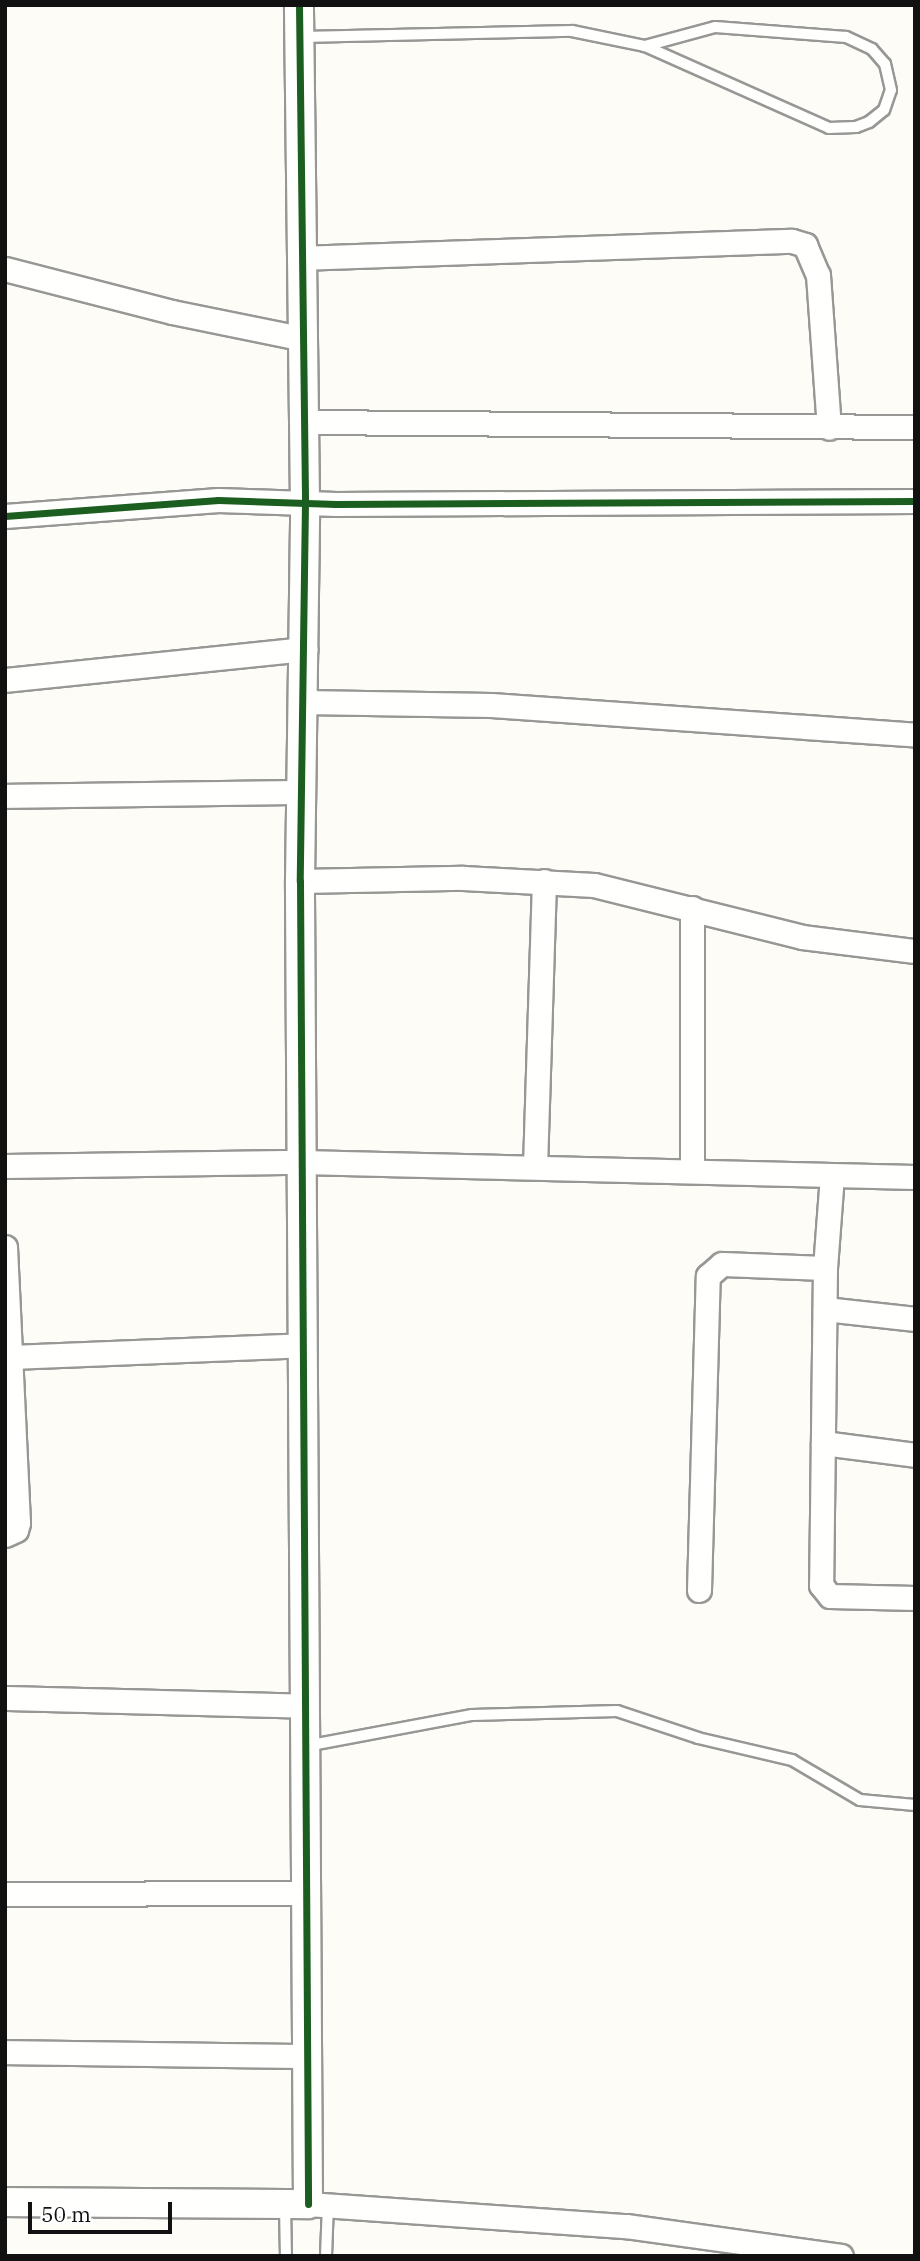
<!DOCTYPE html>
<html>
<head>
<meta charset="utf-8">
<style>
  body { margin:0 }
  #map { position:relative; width:920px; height:2261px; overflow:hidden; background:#fdfcf7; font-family:"IBM Plex Serif",serif }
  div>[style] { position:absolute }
  .roads { filter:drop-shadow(2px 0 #979795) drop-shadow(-2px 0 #979795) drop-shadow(0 2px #979795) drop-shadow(0 -2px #979795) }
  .service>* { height:10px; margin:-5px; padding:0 5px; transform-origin:5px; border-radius:5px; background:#fffffe }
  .minor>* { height:23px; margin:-11.5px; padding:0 11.5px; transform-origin:11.5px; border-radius:11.5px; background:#fffffe }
  .tertiary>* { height:28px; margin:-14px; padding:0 14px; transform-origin:14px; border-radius:14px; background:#fffffe }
  .cycleway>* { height:7px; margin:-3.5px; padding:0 3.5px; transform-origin:3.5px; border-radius:3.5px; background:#1b5e20 }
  span { translate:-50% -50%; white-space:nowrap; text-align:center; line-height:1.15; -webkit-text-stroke:7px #fff; paint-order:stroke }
  .frame { position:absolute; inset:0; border:7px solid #111; pointer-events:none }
  .scale { position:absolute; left:28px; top:2202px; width:144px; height:32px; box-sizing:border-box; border:4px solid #111; border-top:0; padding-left:9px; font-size:21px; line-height:24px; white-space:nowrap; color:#111; -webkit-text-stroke:5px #fff; paint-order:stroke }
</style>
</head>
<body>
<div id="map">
  <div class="roads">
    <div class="service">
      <div style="left:302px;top:37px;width:270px;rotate:-1.3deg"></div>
      <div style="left:572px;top:31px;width:75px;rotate:11.6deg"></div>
      <div style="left:645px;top:46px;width:201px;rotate:24deg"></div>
      <div style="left:829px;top:128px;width:27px;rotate:-2deg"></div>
      <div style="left:856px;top:127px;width:14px;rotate:-21deg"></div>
      <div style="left:869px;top:122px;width:19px;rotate:-39deg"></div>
      <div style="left:884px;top:110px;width:21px;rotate:-71deg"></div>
      <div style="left:891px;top:90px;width:27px;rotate:-103deg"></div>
      <div style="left:885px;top:64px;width:20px;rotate:-131deg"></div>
      <div style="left:872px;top:49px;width:29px;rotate:-155deg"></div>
      <div style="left:846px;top:37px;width:131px;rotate:-175.6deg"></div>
      <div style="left:715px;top:27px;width:73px;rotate:164.8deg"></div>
      <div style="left:306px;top:1746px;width:169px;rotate:-10.6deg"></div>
      <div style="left:472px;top:1715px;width:145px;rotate:-1.6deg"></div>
      <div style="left:617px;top:1711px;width:85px;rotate:18.4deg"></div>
      <div style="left:698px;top:1738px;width:97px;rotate:13.2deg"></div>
      <div style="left:792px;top:1760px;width:79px;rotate:30.5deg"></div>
      <div style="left:860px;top:1800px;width:55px;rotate:5.2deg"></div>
      <div style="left:285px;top:2206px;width:50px;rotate:88.9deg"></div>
      <div style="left:326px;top:2256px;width:51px;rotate:-87.8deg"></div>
    </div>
    <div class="minor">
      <div style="left:299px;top:258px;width:493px;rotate:-2deg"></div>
      <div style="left:792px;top:241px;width:14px;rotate:17deg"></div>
      <div style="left:805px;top:245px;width:33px;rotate:67deg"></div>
      <div style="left:818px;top:275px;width:153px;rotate:85.9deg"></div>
      <div style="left:5px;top:269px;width:172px;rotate:14.4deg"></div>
      <div style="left:172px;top:312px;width:131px;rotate:11.5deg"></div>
      <div style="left:304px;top:422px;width:611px;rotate:0.47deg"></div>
      <div style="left:5px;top:516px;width:214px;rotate:-4.3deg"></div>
      <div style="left:218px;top:500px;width:118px;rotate:1.9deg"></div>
      <div style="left:336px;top:504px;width:579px;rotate:-0.3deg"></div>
      <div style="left:5px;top:680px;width:302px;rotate:-5.9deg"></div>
      <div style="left:303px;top:702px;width:188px;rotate:0.9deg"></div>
      <div style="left:491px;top:705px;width:425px;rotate:4deg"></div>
      <div style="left:5px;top:796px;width:297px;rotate:-0.8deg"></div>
      <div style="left:300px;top:881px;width:163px;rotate:-1.1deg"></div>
      <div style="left:463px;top:878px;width:131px;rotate:3.1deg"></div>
      <div style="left:594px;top:885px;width:214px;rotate:14deg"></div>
      <div style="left:802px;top:937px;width:114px;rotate:7.1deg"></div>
      <div style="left:692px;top:908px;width:262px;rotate:90deg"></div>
      <div style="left:5px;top:1166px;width:297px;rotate:-0.8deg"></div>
      <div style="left:302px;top:1162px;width:613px;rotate:1.4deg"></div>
      <div style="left:535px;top:1167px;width:286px;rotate:-88.2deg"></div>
      <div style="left:832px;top:1175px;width:93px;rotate:94.3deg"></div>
      <div style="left:825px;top:1268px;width:317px;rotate:90.7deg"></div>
      <div style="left:821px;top:1585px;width:14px;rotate:51deg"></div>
      <div style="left:830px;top:1596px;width:85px;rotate:1.3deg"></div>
      <div style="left:5px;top:1247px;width:276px;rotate:87.3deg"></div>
      <div style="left:18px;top:1523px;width:7px;rotate:106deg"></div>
      <div style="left:16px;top:1530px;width:12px;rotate:156deg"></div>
      <div style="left:825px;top:1309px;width:91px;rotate:6.3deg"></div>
      <div style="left:10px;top:1357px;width:294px;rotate:-2.3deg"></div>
      <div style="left:823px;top:1443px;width:93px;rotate:7.4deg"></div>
      <div style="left:699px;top:1590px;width:314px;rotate:-88.4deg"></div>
      <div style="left:708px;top:1276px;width:18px;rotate:-41deg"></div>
      <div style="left:722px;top:1264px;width:103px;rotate:2.2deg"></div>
      <div style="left:5px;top:1698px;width:298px;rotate:1.5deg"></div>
      <div style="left:5px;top:1894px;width:299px;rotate:-0.2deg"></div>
      <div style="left:5px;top:2052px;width:301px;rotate:0.8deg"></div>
      <div style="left:308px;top:2204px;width:319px;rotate:4deg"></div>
      <div style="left:626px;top:2226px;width:217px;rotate:7.9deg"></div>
    </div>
    <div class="tertiary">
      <div style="left:5px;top:2202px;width:303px;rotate:0.4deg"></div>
      <div style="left:308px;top:2204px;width:1323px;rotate:-90.35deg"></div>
      <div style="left:300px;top:881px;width:379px;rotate:-89.2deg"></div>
      <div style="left:305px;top:502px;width:497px;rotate:-90.7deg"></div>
    </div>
  </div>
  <div class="cycleway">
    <div style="left:299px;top:5px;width:497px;rotate:89.3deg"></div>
    <div style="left:305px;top:502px;width:379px;rotate:90.8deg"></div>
    <div style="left:300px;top:881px;width:1323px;rotate:89.65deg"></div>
    <div style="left:5px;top:516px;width:214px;rotate:-4.3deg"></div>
    <div style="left:218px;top:500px;width:118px;rotate:1.9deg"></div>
    <div style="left:336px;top:504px;width:579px;rotate:-0.3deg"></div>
  </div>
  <div class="frame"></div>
  <div class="scale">50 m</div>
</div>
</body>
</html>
